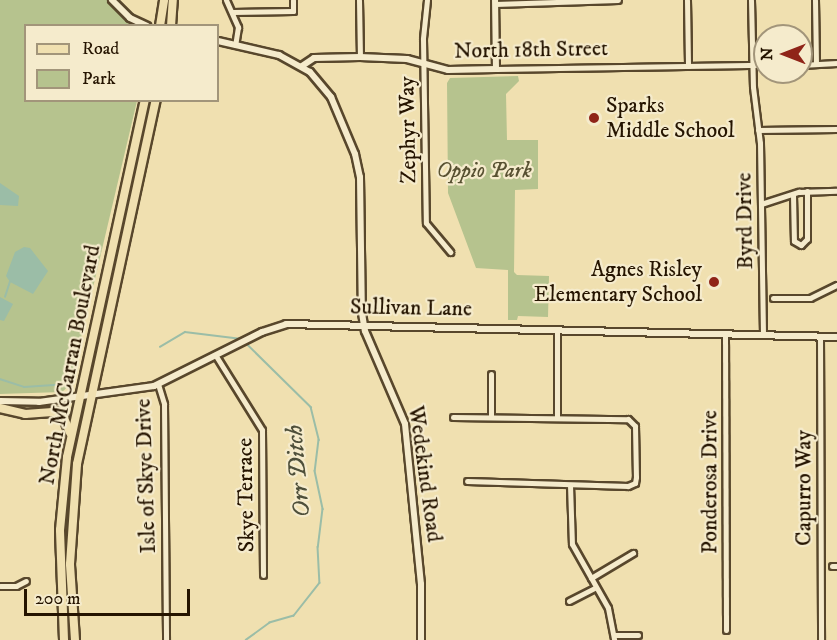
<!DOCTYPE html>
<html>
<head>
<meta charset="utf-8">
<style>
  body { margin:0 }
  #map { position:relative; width:837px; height:640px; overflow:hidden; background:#f0e0b0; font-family:"IM FELL DW Pica",serif }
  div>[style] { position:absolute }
  .green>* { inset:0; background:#b6c38e }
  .water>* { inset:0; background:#9bbda7 }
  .stream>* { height:1.5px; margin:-0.75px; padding:0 0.75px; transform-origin:0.75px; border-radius:0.75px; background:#9bbda7 }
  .roads { filter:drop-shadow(2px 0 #58472c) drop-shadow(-2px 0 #58472c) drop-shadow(0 2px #58472c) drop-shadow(0 -2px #58472c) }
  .minor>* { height:5px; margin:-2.5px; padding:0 2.5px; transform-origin:2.5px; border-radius:2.5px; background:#f5ebcc }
  .tertiary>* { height:6px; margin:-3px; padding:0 3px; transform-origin:3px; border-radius:3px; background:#f5ebcc }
  .primary>* { height:8px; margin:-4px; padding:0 4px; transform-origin:4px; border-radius:4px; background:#f0e0b0 }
  .dots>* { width:16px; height:16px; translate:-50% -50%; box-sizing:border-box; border:3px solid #f5ebcc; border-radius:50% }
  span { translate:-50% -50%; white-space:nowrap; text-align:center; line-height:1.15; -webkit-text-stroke:4.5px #f5ebcc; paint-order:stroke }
  .street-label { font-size:22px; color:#251400 }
  .poi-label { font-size:22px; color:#251400 }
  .left { translate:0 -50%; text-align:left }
  .right { translate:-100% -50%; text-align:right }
  .park-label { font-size:22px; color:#585132; font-style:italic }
  .water-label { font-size:24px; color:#4e4f3a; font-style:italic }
  .legend { position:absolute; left:24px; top:24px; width:195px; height:78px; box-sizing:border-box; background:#f5ebcc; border:2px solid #a2957a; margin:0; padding:8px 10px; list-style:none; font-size:18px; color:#251400 }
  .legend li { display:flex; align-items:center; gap:12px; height:30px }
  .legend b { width:30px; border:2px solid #a2957a }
  .north { position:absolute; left:753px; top:24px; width:60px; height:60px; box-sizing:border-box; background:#f5ebcc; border:2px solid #a2957a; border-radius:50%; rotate:270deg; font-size:16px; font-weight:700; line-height:24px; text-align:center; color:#251400 }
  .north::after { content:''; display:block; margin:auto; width:21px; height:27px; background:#8f2418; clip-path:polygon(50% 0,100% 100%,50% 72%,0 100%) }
  .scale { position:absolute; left:24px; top:589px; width:166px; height:27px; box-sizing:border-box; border:3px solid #251400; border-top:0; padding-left:8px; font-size:18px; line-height:21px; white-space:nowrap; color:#251400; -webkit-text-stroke:4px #f5ebcc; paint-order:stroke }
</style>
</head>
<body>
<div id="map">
  <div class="green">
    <div style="clip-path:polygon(0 0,107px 0,131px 25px,26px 26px,26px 100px,137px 101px,70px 385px,62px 392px,0 394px)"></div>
    <div style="clip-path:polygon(518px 76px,519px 81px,506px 94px,507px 140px,538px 140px,538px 189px,515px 190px,514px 272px,517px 275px,549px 276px,548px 317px,518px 316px,517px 320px,508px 320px,508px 270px,476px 268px,448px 193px,447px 83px,450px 78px)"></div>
  </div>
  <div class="water">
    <div style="clip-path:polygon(0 183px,19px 196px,18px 206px,0 205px)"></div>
    <div style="clip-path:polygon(24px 247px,30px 248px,48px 271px,33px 294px,10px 282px,6px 276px,15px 252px)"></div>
    <div style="clip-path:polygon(0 297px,13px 304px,4px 321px,0 320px)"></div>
  </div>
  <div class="stream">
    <div style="left:5px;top:297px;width:16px;rotate:-72deg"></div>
    <div style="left:245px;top:342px;width:93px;rotate:44.6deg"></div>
    <div style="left:311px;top:407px;width:34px;rotate:76deg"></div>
    <div style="left:319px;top:440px;width:31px;rotate:97deg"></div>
    <div style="left:315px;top:471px;width:39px;rotate:78deg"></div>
    <div style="left:323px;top:509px;width:38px;rotate:97deg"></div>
    <div style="left:318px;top:547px;width:36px;rotate:87deg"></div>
    <div style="left:320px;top:583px;width:42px;rotate:128.2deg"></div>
    <div style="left:294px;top:616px;width:25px;rotate:164deg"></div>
    <div style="left:270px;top:623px;width:29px;rotate:144deg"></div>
    <div style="left:160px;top:347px;width:29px;rotate:-31deg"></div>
    <div style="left:185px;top:332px;width:57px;rotate:7deg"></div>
    <div style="left:0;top:379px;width:25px;rotate:18deg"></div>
    <div style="left:24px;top:387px;width:45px;rotate:-3.8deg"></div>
  </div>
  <div class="roads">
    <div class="minor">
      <div style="left:226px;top:0;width:30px;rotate:66deg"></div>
      <div style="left:238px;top:27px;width:18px;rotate:99deg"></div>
      <div style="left:359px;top:0;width:57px;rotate:89deg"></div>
      <div style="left:427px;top:0;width:39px;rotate:96deg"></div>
      <div style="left:423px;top:39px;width:184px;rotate:89.1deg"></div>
      <div style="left:426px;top:223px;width:38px;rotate:50deg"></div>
      <div style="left:687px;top:0;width:66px;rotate:89.1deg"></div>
      <div style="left:751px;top:0;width:87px;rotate:88.7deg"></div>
      <div style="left:753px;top:87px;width:56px;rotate:82.9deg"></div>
      <div style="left:760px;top:143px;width:192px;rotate:89.1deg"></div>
      <div style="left:815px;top:0;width:64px;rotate:89.1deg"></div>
      <div style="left:495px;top:4px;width:123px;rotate:-1.9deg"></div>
      <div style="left:233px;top:12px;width:60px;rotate:-1deg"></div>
      <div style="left:293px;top:11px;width:11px;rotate:-90deg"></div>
      <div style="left:801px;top:65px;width:36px;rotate:-3deg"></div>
      <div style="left:496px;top:69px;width:269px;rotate:-0.9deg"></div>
      <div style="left:758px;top:130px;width:79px;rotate:-0.7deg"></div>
      <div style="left:793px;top:195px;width:46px;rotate:88.8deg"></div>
      <div style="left:794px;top:241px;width:8px;rotate:30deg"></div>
      <div style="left:801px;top:245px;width:8px;rotate:-45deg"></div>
      <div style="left:807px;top:239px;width:48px;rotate:-90deg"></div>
      <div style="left:761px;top:204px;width:40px;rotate:-18deg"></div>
      <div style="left:799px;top:192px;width:38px;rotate:-2deg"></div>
      <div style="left:773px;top:298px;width:37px"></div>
      <div style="left:810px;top:298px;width:30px;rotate:-26deg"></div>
      <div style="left:725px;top:334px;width:296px;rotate:89.8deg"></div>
      <div style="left:820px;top:336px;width:304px;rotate:89.8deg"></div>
      <div style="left:216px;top:356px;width:87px;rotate:58.1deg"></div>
      <div style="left:262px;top:430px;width:145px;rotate:89.6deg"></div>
      <div style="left:158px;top:384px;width:21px;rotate:73deg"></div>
      <div style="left:164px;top:404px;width:236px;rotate:89.5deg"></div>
      <div style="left:453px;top:417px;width:175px;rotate:0.7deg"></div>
      <div style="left:628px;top:419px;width:10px;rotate:45deg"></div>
      <div style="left:635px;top:426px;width:51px;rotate:88.9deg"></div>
      <div style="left:636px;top:477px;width:6px;rotate:99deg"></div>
      <div style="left:635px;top:483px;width:8px;rotate:157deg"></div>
      <div style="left:628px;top:486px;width:161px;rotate:-178.2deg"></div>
      <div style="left:491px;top:417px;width:43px;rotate:-90deg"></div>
      <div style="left:557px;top:417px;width:88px;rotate:-90deg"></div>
      <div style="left:570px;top:485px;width:59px;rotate:88.1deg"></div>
      <div style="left:572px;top:544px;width:73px;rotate:60.6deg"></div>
      <div style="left:608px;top:608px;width:33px;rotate:79deg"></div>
      <div style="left:832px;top:566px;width:5px"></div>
      <div style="left:591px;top:578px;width:49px;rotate:-30.8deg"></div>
      <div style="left:0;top:586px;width:16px"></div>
      <div style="left:16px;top:586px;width:11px;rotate:-27deg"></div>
      <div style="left:569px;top:601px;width:30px;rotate:-27deg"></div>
      <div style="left:614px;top:635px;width:24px"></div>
    </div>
    <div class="tertiary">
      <div style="left:112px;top:0;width:25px;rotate:45deg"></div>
      <div style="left:130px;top:18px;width:19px;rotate:25deg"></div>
      <div style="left:218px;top:41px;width:63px;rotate:12.9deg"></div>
      <div style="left:279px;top:55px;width:35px;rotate:29deg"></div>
      <div style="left:310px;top:72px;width:33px;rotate:50deg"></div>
      <div style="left:331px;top:97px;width:62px;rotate:67.2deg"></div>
      <div style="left:355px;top:154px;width:24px;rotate:78deg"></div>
      <div style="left:360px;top:177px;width:136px;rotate:89.2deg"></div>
      <div style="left:362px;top:313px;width:18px;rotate:81deg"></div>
      <div style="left:365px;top:331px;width:101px;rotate:66.7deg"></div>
      <div style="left:405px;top:424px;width:161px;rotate:84.3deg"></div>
      <div style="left:421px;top:584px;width:56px;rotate:90deg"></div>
      <div style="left:302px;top:66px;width:14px;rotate:-34deg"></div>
      <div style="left:314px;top:58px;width:46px;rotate:-1.2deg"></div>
      <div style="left:360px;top:57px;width:47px;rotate:2.4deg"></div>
      <div style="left:407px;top:59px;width:42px;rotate:15deg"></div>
      <div style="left:448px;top:70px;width:48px;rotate:-1.2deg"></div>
      <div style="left:496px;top:69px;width:69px;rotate:-90.8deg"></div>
      <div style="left:0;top:401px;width:39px;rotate:1deg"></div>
      <div style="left:39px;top:402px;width:116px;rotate:-7.9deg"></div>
      <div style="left:154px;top:386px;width:121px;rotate:-26.6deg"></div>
      <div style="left:262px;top:332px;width:25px;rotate:-18deg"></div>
      <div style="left:286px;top:324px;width:551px;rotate:1.35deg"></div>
    </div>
    <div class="primary">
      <div style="left:160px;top:26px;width:26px;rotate:-81deg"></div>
      <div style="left:171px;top:26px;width:26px;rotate:-86deg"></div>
      <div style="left:0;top:408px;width:26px;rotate:13deg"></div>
      <div style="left:25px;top:414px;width:31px;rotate:-4deg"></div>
      <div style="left:56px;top:412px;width:10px;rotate:37deg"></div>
      <div style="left:64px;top:418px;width:16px;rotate:68deg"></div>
      <div style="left:64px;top:640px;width:110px;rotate:-92.1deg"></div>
      <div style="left:60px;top:530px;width:73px;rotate:-84.5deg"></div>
      <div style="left:67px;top:457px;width:365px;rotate:-77.7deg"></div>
      <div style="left:75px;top:640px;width:76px;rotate:-93.8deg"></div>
      <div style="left:70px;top:564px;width:100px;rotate:-86deg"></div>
      <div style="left:77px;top:464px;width:372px;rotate:-77.8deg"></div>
    </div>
  </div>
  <div class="dots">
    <div style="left:594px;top:118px;background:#8f2418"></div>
    <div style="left:714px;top:282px;background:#8f2418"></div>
  </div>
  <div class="street-label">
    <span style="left:531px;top:50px;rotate:-1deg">North 18th Street</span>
    <span style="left:408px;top:130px;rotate:-91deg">Zephyr Way</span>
    <span style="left:745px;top:221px;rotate:-91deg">Byrd Drive</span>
    <span style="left:411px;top:308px;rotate:1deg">Sullivan Lane</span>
    <span style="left:70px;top:365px;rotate:-79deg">North McCarran Boulevard</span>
    <span style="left:425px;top:474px;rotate:82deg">Wedekind Road</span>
    <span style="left:146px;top:476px;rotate:-92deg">Isle of Skye Drive</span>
    <span style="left:710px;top:482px;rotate:-90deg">Ponderosa Drive</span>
    <span style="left:804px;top:488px;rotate:-90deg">Capurro Way</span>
    <span style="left:246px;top:495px;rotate:-91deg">Skye Terrace</span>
  </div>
  <div class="poi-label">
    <span class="left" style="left:606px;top:118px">Sparks<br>Middle School</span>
    <span class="right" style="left:702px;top:282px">Agnes Risley<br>Elementary School</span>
  </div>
  <div class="park-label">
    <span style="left:484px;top:171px">Oppio Park</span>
  </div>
  <div class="water-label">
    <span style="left:299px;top:471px;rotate:-95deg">Orr Ditch</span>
  </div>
  <ul class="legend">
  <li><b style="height:8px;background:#f0e0b0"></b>Road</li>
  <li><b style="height:16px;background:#b6c38e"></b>Park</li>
  </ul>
  <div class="north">N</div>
  <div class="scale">200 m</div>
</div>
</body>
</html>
